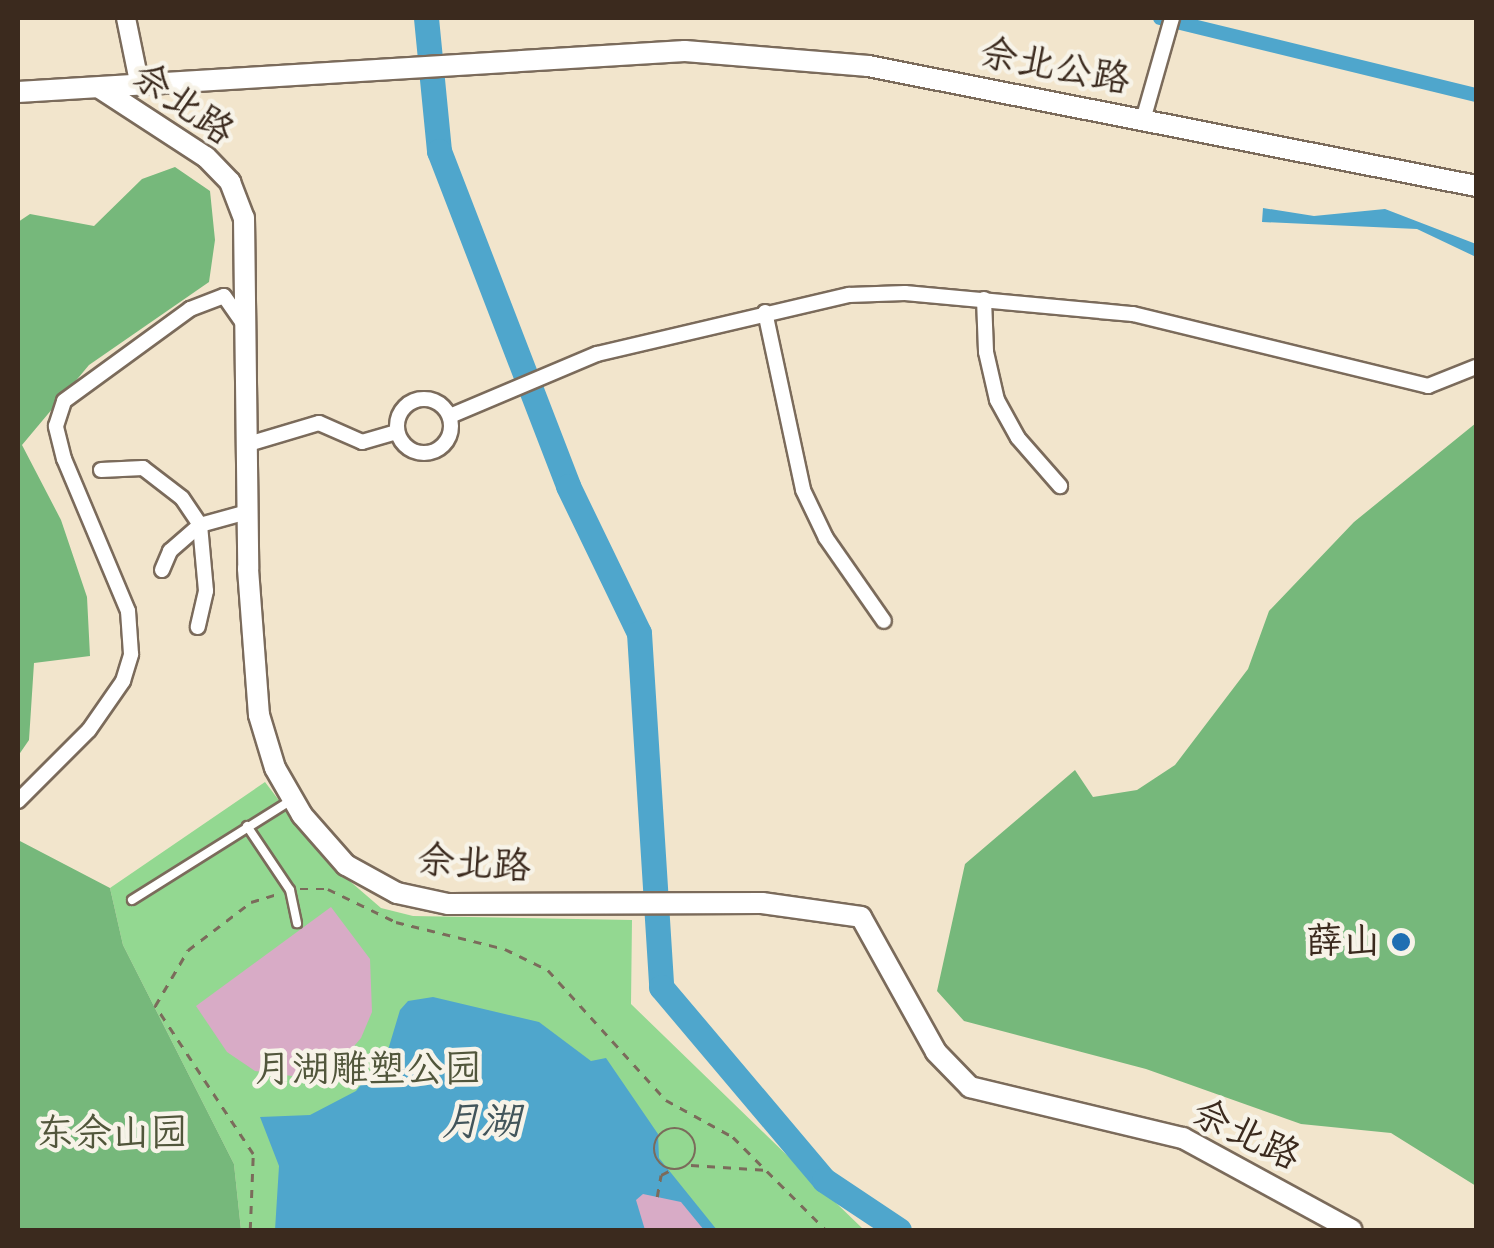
<!DOCTYPE html>
<html>
<head>
<meta charset="utf-8">
<style>
  body { margin:0 }
  #map { position:relative; width:1494px; height:1248px; overflow:hidden; background:#f2e5cc; font-family:"Comic Neue","LXGW WenKai TC",sans-serif }
  div>[style] { position:absolute }
  .green>* { inset:0; background:#93d891 }
  .forest>* { inset:0; background:#76b87b }
  .water>* { inset:0; background:#4fa6cc }
  .canal>* { height:14px; margin:-7px; padding:0 7px; transform-origin:7px; border-radius:7px; background:#4fa6cc }
  .river>* { height:25px; margin:-12.5px; padding:0 12.5px; transform-origin:12.5px; border-radius:12.5px; background:#4fa6cc }
  .building>* { inset:0; background:#d8abc6 }
  .path>* { height:2.5px; margin-top:-1.25px; transform-origin:0; background:repeating-linear-gradient(90deg,#7b6b5b 0 8px,transparent 0 16px) }
  .path>.ring { margin:-1.25px; padding:0; box-sizing:content-box; background:none; border:2.5px solid #7b6b5b; border-radius:50% }
  .roads { filter:drop-shadow(2px 0 #7b6b5b) drop-shadow(-2px 0 #7b6b5b) drop-shadow(0 2px #7b6b5b) drop-shadow(0 -2px #7b6b5b) }
  .service>* { height:8px; margin:-4px; padding:0 4px; transform-origin:4px; border-radius:4px; background:#fff }
  .minor>* { height:14px; margin:-7px; padding:0 7px; transform-origin:7px; border-radius:7px; background:#fff }
  .minor>.ring { margin:-7px; padding:0; box-sizing:content-box; background:none; border:14px solid #fff; border-radius:50% }
  .tertiary>* { height:18px; margin:-9px; padding:0 9px; transform-origin:9px; border-radius:9px; background:#fff }
  .secondary>* { height:20px; margin:-10px; padding:0 10px; transform-origin:10px; border-radius:10px; background:#fff }
  .dots>* { width:28px; height:28px; translate:-50% -50%; box-sizing:border-box; border:5px solid #f7f3e8; border-radius:50% }
  span { translate:-50% -50%; white-space:nowrap; text-align:center; line-height:1.15; -webkit-text-stroke:9px #f7f3e8; paint-order:stroke }
  .street-label { font-size:38px; color:#3b2a1e }
  .poi-label { font-size:38px; color:#3b2a1e }
  .right { translate:-100% -50%; text-align:right }
  .park-label { font-size:38px; color:#51563b }
  .water-label { font-size:40px; color:#42555b; font-style:italic }
  .frame { position:absolute; inset:0; border:20px solid #3b2a1e; pointer-events:none }
</style>
</head>
<body>
<div id="map">
  <div class="green">
    <div style="clip-path:polygon(265px 782px,323px 858px,381px 908px,413px 916px,632px 920px,631px 1004px,864px 1230px,241px 1230px,234px 1164px,123px 945px,110px 888px)"></div>
  </div>
  <div class="forest">
    <div style="clip-path:polygon(175px 167px,210px 191px,215px 240px,209px 282px,89px 365px,22px 445px,61px 520px,87px 597px,90px 656px,34px 663px,29px 740px,18px 756px,18px 222px,30px 214px,94px 226px,142px 179px)"></div>
    <div style="clip-path:polygon(1476px 423px,1476px 1186px,1391px 1133px,1301px 1124px,1146px 1069px,964px 1021px,937px 991px,965px 864px,1075px 770px,1093px 797px,1137px 790px,1175px 765px,1248px 669px,1269px 611px,1354px 522px)"></div>
    <div style="clip-path:polygon(18px 840px,110px 888px,123px 945px,234px 1164px,241px 1230px,18px 1230px)"></div>
  </div>
  <div class="water">
    <div style="clip-path:polygon(1263px 208px,1314px 216px,1385px 209px,1476px 244px,1476px 257px,1417px 229px,1262px 222px)"></div>
    <div style="clip-path:polygon(433px 997px,539px 1022px,591px 1061px,606px 1058px,658px 1134px,659px 1158px,717px 1230px,275px 1230px,279px 1166px,260px 1117px,310px 1115px,356px 1091px,388px 1050px,400px 1010px,408px 1001px)"></div>
  </div>
  <div class="canal">
    <div style="left:1160px;top:18px;width:325px;rotate:13.7deg"></div>
  </div>
  <div class="river">
    <div style="left:426px;top:18px;width:134px;rotate:84.4deg"></div>
    <div style="left:439px;top:151px;width:359px;rotate:68.9deg"></div>
    <div style="left:568px;top:486px;width:163px;rotate:64.2deg"></div>
    <div style="left:639px;top:633px;width:355px;rotate:86.4deg"></div>
    <div style="left:661px;top:987px;width:253px;rotate:49.8deg"></div>
    <div style="left:824px;top:1180px;width:90px;rotate:33.7deg"></div>
  </div>
  <div class="building">
    <div style="clip-path:polygon(331px 907px,370px 959px,372px 1012px,361px 1038px,344px 1058px,322px 1069px,292px 1076px,255px 1071px,227px 1052px,196px 1006px)"></div>
    <div style="clip-path:polygon(643px 1194px,681px 1202px,704px 1230px,645px 1230px,636px 1200px)"></div>
  </div>
  <div class="path">
    <div style="left:300px;top:889px;width:28px"></div>
    <div style="left:328px;top:889px;width:76px;rotate:25.9deg"></div>
    <div style="left:396px;top:922px;width:112px;rotate:13.9deg"></div>
    <div style="left:505px;top:949px;width:48px;rotate:26deg"></div>
    <div style="left:548px;top:970px;width:176px;rotate:47.8deg"></div>
    <div style="left:666px;top:1100px;width:77px;rotate:28.9deg"></div>
    <div style="left:733px;top:1137px;width:132px;rotate:45deg"></div>
    <div class="ring" style="left:654px;top:1128px;width:39.5px;height:39.5px"></div>
    <div style="left:691px;top:1165px;width:76px;rotate:3.8deg"></div>
    <div style="left:657px;top:1197px;width:22px;rotate:-80deg"></div>
    <div style="left:661px;top:1175px;width:9px;rotate:-27deg"></div>
    <div style="left:250px;top:1230px;width:76px;rotate:-87.7deg"></div>
    <div style="left:253px;top:1154px;width:178px;rotate:-123.5deg"></div>
    <div style="left:155px;top:1006px;width:65px;rotate:-59.5deg"></div>
    <div style="left:188px;top:950px;width:79px;rotate:-37.3deg"></div>
    <div style="left:251px;top:902px;width:27px;rotate:-17deg"></div>
  </div>
  <div class="roads">
    <div class="service">
      <div style="left:247px;top:826px;width:77px;rotate:56.1deg"></div>
      <div style="left:290px;top:890px;width:34px;rotate:78deg"></div>
      <div style="left:132px;top:900px;width:190px;rotate:-32.1deg"></div>
    </div>
    <div class="minor">
      <div style="left:1143px;top:120px;width:106px;rotate:-74.1deg"></div>
      <div style="left:984px;top:299px;width:53px;rotate:87.8deg"></div>
      <div style="left:986px;top:352px;width:49px;rotate:77.1deg"></div>
      <div style="left:997px;top:400px;width:43px;rotate:61.1deg"></div>
      <div style="left:1018px;top:438px;width:64px;rotate:48.8deg"></div>
      <div style="left:765px;top:312px;width:182px;rotate:77.9deg"></div>
      <div style="left:803px;top:490px;width:53px;rotate:64.4deg"></div>
      <div style="left:826px;top:538px;width:101px;rotate:55.1deg"></div>
      <div class="ring" style="left:397px;top:399px;width:40px;height:40px"></div>
      <div style="left:450px;top:416px;width:160px;rotate:-22.9deg"></div>
      <div style="left:597px;top:354px;width:259px;rotate:-13.2deg"></div>
      <div style="left:849px;top:295px;width:56px;rotate:-2deg"></div>
      <div style="left:905px;top:293px;width:229px;rotate:5.3deg"></div>
      <div style="left:1133px;top:314px;width:304px;rotate:13.7deg"></div>
      <div style="left:1428px;top:386px;width:52px;rotate:-21.6deg"></div>
      <div style="left:245px;top:445px;width:77px;rotate:-16.6deg"></div>
      <div style="left:319px;top:423px;width:47px;rotate:23.8deg"></div>
      <div style="left:362px;top:442px;width:36px;rotate:-16deg"></div>
      <div style="left:101px;top:470px;width:42px;rotate:-2.7deg"></div>
      <div style="left:143px;top:468px;width:49px;rotate:37.6deg"></div>
      <div style="left:182px;top:498px;width:32px;rotate:56deg"></div>
      <div style="left:200px;top:525px;width:66px;rotate:84.8deg"></div>
      <div style="left:206px;top:591px;width:37px;rotate:103deg"></div>
      <div style="left:162px;top:570px;width:21px;rotate:-67deg"></div>
      <div style="left:170px;top:551px;width:40px;rotate:-41deg"></div>
      <div style="left:200px;top:525px;width:49px;rotate:-15.5deg"></div>
      <div style="left:18px;top:801px;width:100px;rotate:-45deg"></div>
      <div style="left:89px;top:730px;width:60px;rotate:-55.2deg"></div>
      <div style="left:123px;top:681px;width:28px;rotate:-73deg"></div>
      <div style="left:131px;top:654px;width:43px;rotate:-94deg"></div>
      <div style="left:128px;top:611px;width:165px;rotate:-112.8deg"></div>
      <div style="left:64px;top:459px;width:34px;rotate:-104deg"></div>
      <div style="left:56px;top:426px;width:26px;rotate:-72deg"></div>
      <div style="left:64px;top:401px;width:156px;rotate:-36.1deg"></div>
      <div style="left:190px;top:309px;width:36px;rotate:-21deg"></div>
      <div style="left:224px;top:296px;width:35px;rotate:55deg"></div>
    </div>
    <div class="tertiary">
      <div style="left:126px;top:18px;width:69px;rotate:78.4deg"></div>
    </div>
    <div class="secondary">
      <div style="left:100px;top:88px;width:126px;rotate:33.1deg"></div>
      <div style="left:206px;top:157px;width:35px;rotate:46deg"></div>
      <div style="left:230px;top:182px;width:39px;rotate:69deg"></div>
      <div style="left:244px;top:218px;width:351px;rotate:89.3deg"></div>
      <div style="left:248px;top:569px;width:146px;rotate:85.7deg"></div>
      <div style="left:259px;top:715px;width:55px;rotate:73.2deg"></div>
      <div style="left:275px;top:768px;width:54px;rotate:60.1deg"></div>
      <div style="left:302px;top:815px;width:67px;rotate:48.7deg"></div>
      <div style="left:346px;top:865px;width:58px;rotate:28.8deg"></div>
      <div style="left:397px;top:893px;width:52px;rotate:12.2deg"></div>
      <div style="left:448px;top:904px;width:314px;rotate:-0.2deg"></div>
      <div style="left:762px;top:903px;width:100px;rotate:8deg"></div>
      <div style="left:861px;top:917px;width:154px;rotate:60.9deg"></div>
      <div style="left:936px;top:1052px;width:49px;rotate:45.8deg"></div>
      <div style="left:970px;top:1087px;width:219px;rotate:13.5deg"></div>
      <div style="left:1183px;top:1138px;width:192px;rotate:28.6deg"></div>
      <div style="left:18px;top:92px;width:668px;rotate:-3.52deg"></div>
      <div style="left:685px;top:51px;width:184px;rotate:4.7deg"></div>
      <div style="left:868px;top:66px;width:620px;rotate:11.16deg"></div>
    </div>
  </div>
  <div class="dots">
    <div style="left:1401px;top:942px;background:#1f6fb2"></div>
  </div>
  <div class="street-label">
    <span style="left:1055px;top:67px;rotate:11deg">佘北公路</span>
    <span style="left:183px;top:104px;rotate:35deg">佘北路</span>
    <span style="left:474px;top:864px;rotate:4deg">佘北路</span>
    <span style="left:1246px;top:1135px;rotate:26deg">佘北路</span>
  </div>
  <div class="poi-label">
    <span class="right" style="left:1381px;top:942px">薛山</span>
  </div>
  <div class="park-label">
    <span style="left:368px;top:1070px">月湖雕塑公园</span>
    <span style="left:112px;top:1134px">东佘山园</span>
  </div>
  <div class="water-label">
    <span style="left:481px;top:1121px">月湖</span>
  </div>
  <div class="frame"></div>
</div>
</body>
</html>
